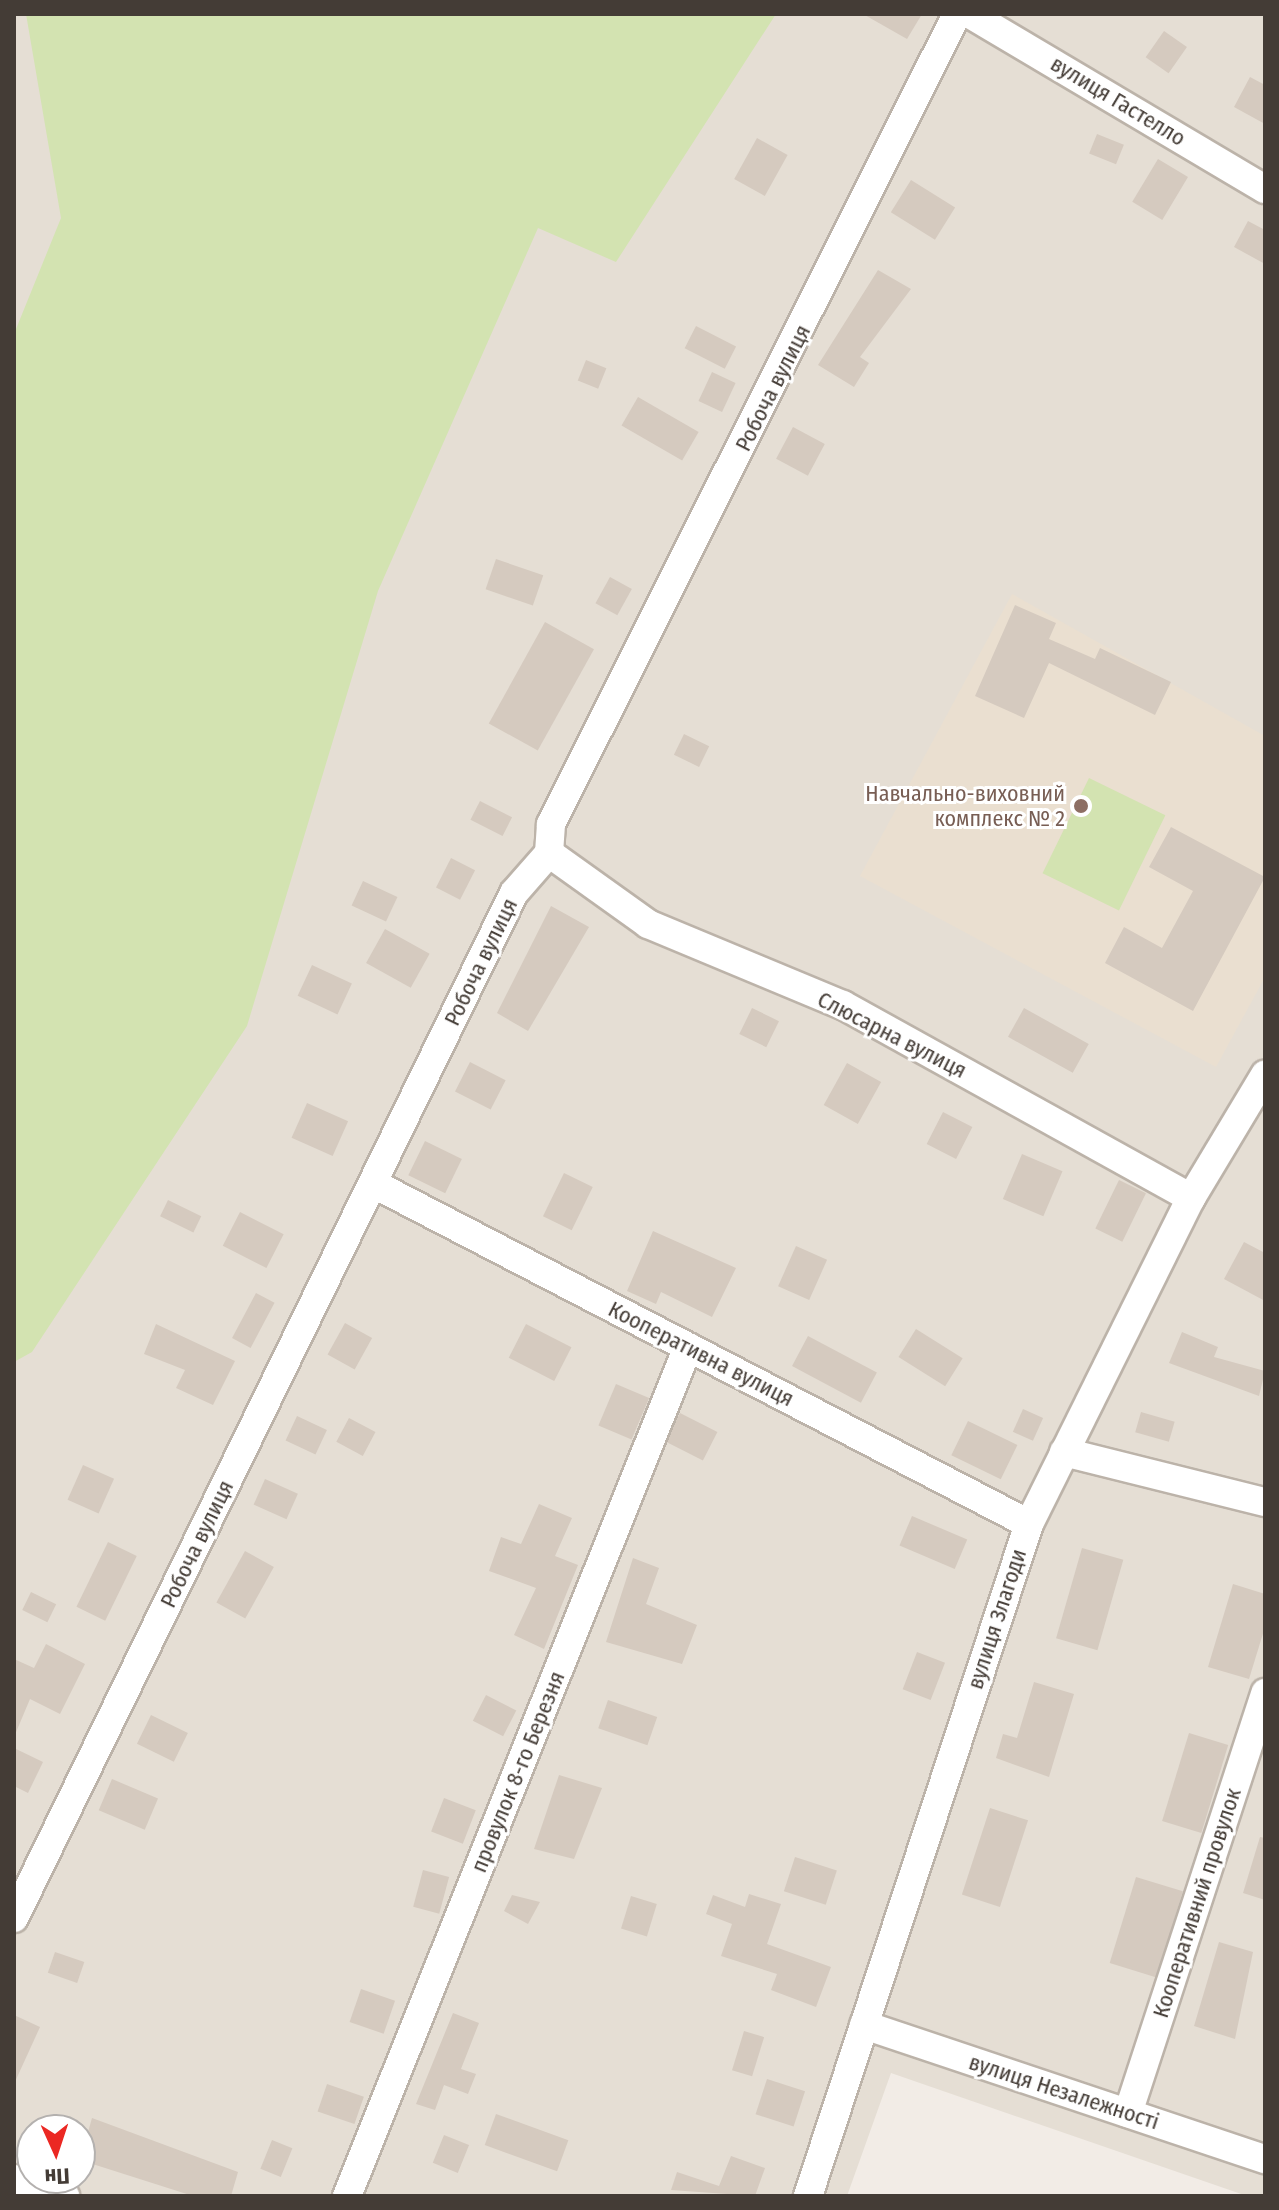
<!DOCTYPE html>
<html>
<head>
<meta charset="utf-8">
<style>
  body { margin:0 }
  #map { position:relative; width:1279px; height:2210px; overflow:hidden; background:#f2ece6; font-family:"Fira Sans Condensed",sans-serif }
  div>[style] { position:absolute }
  .residential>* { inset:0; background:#e5ded4 }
  .education>* { inset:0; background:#eadfd0 }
  .green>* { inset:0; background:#d3e3b1; transform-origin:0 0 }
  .building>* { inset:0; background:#d5cabf; transform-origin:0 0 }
  .roads { filter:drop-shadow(2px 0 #bcb3a9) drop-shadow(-2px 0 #bcb3a9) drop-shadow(0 2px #bcb3a9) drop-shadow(0 -2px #bcb3a9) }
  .minor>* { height:28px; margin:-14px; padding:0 14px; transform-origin:14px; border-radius:14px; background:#fff }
  .dots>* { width:22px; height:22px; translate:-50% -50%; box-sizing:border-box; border:4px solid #fff; border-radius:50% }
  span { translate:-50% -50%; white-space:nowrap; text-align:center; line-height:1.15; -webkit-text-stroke:6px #fff; paint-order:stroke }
  .street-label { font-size:22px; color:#443c36 }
  .education-label { font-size:22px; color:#785e54 }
  .right { translate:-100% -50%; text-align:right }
  .frame { position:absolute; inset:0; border:16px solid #443c36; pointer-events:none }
  .north { position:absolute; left:16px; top:2114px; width:80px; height:80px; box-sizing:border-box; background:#fff; border:2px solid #b4b1af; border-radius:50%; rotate:177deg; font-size:22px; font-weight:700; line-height:32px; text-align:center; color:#443c36 }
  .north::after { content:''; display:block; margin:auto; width:28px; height:36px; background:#eb2823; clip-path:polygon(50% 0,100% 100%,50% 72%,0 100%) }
</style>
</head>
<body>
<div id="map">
  <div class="residential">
    <div style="clip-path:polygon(evenodd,14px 14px,1265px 14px,1265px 2196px,1247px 2196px,891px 2073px,847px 2196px,14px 2196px,14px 14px,32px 2130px,80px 2130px,80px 2178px,32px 2178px,32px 2130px)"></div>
  </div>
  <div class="education">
    <div style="clip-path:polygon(1012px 594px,1265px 736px,1265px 977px,1216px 1067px,860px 876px)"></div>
  </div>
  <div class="green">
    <div style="clip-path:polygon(26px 14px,776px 14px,616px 262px,538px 228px,378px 591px,247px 1026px,32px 1352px,14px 1362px,14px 334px,61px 218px)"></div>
    <div style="left:1089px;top:778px;width:85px;height:106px;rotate:26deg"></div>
  </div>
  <div class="building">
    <div style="clip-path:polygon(863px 14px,922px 14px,907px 39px)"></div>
    <div style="left:1164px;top:31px;width:28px;height:32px;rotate:35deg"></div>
    <div style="clip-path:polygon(1250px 77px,1265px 85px,1265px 124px,1234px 107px)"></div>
    <div style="left:1097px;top:134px;width:29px;height:21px;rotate:22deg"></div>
    <div style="left:757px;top:138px;width:35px;height:47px;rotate:29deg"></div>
    <div style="left:1158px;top:159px;width:35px;height:50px;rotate:31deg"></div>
    <div style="left:911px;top:180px;width:52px;height:38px;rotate:32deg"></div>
    <div style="clip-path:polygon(1248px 221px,1265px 230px,1265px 264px,1234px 247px)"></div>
    <div style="clip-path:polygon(878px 270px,911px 289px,860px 357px,869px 363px,854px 387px,818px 365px)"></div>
    <div style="left:696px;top:326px;width:45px;height:25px;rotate:27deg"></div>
    <div style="left:586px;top:360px;width:22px;height:22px;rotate:22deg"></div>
    <div style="left:712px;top:372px;width:26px;height:32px;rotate:25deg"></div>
    <div style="left:638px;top:397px;width:70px;height:33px;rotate:30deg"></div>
    <div style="left:793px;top:427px;width:36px;height:36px;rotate:28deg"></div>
    <div style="left:496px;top:559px;width:50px;height:32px;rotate:19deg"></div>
    <div style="left:610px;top:577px;width:25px;height:30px;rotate:29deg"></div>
    <div style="clip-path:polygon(1015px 605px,1056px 623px,1049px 639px,1095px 659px,1100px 648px,1171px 682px,1155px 715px,1049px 663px,1024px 718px,975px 696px)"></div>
    <div style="left:545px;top:622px;width:56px;height:116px;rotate:29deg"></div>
    <div style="left:684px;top:734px;width:28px;height:23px;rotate:26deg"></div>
    <div style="left:480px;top:801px;width:36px;height:21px;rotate:27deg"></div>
    <div style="clip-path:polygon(1171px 827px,1265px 877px,1193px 1011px,1105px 963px,1124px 927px,1162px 948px,1193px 891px,1149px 867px)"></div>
    <div style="left:451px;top:858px;width:27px;height:33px;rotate:27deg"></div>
    <div style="left:363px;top:881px;width:38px;height:27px;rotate:25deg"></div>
    <div style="clip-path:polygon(551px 906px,589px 927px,528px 1031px,497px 1013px)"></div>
    <div style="left:385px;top:929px;width:51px;height:39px;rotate:29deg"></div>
    <div style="left:312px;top:965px;width:44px;height:34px;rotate:25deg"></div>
    <div style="left:752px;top:1008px;width:30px;height:29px;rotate:26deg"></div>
    <div style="left:1024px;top:1008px;width:74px;height:33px;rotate:29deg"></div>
    <div style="left:470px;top:1062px;width:40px;height:33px;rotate:27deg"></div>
    <div style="left:847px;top:1063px;width:39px;height:48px;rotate:29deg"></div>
    <div style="left:307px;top:1103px;width:45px;height:38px;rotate:24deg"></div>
    <div style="left:943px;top:1112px;width:33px;height:36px;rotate:27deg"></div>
    <div style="left:425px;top:1141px;width:41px;height:38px;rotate:26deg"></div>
    <div style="left:1022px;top:1154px;width:44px;height:49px;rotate:23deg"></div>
    <div style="left:564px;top:1173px;width:32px;height:48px;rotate:26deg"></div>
    <div style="left:1119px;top:1180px;width:30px;height:54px;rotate:26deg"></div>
    <div style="left:168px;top:1200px;width:37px;height:18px;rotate:26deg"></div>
    <div style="left:240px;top:1212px;width:49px;height:38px;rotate:27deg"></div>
    <div style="clip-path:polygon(653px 1231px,736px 1268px,712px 1317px,661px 1292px,656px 1304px,627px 1291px)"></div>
    <div style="clip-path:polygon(1244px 1242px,1265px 1253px,1265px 1301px,1224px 1279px)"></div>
    <div style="left:796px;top:1246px;width:34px;height:44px;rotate:24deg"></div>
    <div style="left:256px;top:1293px;width:21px;height:51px;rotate:28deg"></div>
    <div style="left:345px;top:1323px;width:31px;height:36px;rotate:29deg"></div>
    <div style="clip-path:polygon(156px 1324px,235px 1361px,213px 1405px,176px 1388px,185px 1370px,144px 1354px)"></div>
    <div style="left:526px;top:1324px;width:51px;height:38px;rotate:27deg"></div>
    <div style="left:916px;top:1329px;width:55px;height:33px;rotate:32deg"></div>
    <div style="clip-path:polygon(1182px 1332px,1218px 1347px,1214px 1357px,1265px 1371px,1259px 1396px,1169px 1363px)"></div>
    <div style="left:808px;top:1336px;width:78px;height:34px;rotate:28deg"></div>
    <div style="left:616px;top:1384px;width:36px;height:45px;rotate:23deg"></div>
    <div style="left:1023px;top:1409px;width:22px;height:25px;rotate:24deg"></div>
    <div style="left:1141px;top:1412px;width:35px;height:21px;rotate:16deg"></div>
    <div style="left:680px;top:1413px;width:42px;height:32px;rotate:27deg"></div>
    <div style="left:297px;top:1416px;width:33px;height:27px;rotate:25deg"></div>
    <div style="left:349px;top:1418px;width:30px;height:27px;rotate:28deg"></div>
    <div style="left:968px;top:1421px;width:55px;height:38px;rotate:26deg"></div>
    <div style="left:83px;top:1465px;width:34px;height:38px;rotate:24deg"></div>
    <div style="left:265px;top:1479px;width:36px;height:28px;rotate:24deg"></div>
    <div style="clip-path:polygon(539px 1504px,572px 1518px,555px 1556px,578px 1565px,544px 1649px,514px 1635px,536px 1588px,489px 1571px,501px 1537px,521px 1544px)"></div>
    <div style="left:912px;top:1516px;width:60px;height:32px;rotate:23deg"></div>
    <div style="left:108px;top:1542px;width:32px;height:72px;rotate:26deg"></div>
    <div style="left:1082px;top:1548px;width:43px;height:94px;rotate:16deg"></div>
    <div style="left:245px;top:1551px;width:33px;height:59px;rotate:29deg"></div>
    <div style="clip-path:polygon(633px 1558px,659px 1568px,646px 1604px,697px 1625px,682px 1664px,606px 1642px)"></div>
    <div style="clip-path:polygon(1233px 1584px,1265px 1594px,1265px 1627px,1249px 1679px,1208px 1667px)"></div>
    <div style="left:31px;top:1592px;width:28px;height:20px;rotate:26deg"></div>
    <div style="clip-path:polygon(46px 1644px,85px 1664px,60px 1714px,30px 1699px,14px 1737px,14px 1659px,34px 1668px)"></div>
    <div style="left:917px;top:1652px;width:30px;height:40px;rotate:21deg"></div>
    <div style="clip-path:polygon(1034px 1682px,1074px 1694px,1049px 1777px,996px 1758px,1003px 1734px,1017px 1738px)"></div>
    <div style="left:486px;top:1695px;width:34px;height:29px;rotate:27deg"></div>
    <div style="left:608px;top:1700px;width:52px;height:30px;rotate:19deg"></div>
    <div style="left:151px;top:1715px;width:41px;height:32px;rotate:26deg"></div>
    <div style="left:1189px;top:1733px;width:41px;height:92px;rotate:17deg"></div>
    <div style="clip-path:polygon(14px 1748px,43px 1762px,28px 1793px,14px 1786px)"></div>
    <div style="clip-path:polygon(559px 1775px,602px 1788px,574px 1859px,534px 1849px)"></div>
    <div style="left:112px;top:1779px;width:50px;height:34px;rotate:23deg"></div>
    <div style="left:444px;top:1798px;width:34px;height:36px;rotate:21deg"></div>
    <div style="left:990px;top:1808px;width:40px;height:91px;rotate:18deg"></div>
    <div style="clip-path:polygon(1260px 1837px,1265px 1838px,1265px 1900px,1243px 1893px)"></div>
    <div style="left:795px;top:1857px;width:44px;height:36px;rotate:18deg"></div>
    <div style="left:423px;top:1870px;width:27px;height:38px;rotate:15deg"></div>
    <div style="left:1136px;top:1877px;width:49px;height:90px;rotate:17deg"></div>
    <div style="clip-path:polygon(749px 1894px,781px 1904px,767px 1944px,831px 1967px,816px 2007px,771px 1990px,777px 1974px,721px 1956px,732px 1924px,706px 1914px,713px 1895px,745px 1907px)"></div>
    <div style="clip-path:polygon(512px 1895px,540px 1902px,528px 1924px,504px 1911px)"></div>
    <div style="left:631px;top:1896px;width:27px;height:34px;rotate:17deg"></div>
    <div style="clip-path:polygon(1219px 1942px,1253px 1952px,1235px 2039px,1194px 2026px)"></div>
    <div style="left:55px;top:1952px;width:31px;height:22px;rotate:19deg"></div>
    <div style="left:361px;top:1989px;width:36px;height:35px;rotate:19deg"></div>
    <div style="clip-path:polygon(453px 2013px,479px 2023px,461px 2069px,476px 2074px,468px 2094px,444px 2085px,435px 2110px,416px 2104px)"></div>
    <div style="clip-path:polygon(14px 2015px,40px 2027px,14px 2084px)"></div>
    <div style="left:744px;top:2031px;width:21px;height:41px;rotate:17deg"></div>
    <div style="left:767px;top:2079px;width:40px;height:37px;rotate:18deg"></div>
    <div style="left:327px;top:2084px;width:39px;height:29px;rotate:19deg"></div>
    <div style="left:496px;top:2114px;width:77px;height:33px;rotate:20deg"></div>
    <div style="clip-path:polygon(92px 2118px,238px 2172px,231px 2196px,193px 2196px,80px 2160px)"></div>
    <div style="left:444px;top:2135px;width:27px;height:30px;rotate:22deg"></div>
    <div style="left:272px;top:2140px;width:22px;height:31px;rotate:22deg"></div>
    <div style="clip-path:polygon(731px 2156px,765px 2168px,755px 2196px,671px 2190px,677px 2172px,719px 2186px)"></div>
  </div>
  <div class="roads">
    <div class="minor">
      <div style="left:970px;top:14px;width:343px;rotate:30.7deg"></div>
      <div style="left:549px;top:853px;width:122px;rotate:35.6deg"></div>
      <div style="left:648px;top:924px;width:211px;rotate:22.6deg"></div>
      <div style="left:843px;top:1005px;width:398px;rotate:29deg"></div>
      <div style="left:374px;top:1184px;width:738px;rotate:27.43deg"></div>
      <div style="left:1064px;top:1452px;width:207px;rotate:14deg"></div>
      <div style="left:14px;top:1918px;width:1140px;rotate:-64deg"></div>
      <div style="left:514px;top:893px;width:53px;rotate:-48.8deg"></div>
      <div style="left:549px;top:853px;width:29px;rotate:-86deg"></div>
      <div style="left:551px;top:824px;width:906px;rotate:-63.38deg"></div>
      <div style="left:864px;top:2025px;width:423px;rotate:18.5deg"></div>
      <div style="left:1128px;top:2113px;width:442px;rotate:-71.9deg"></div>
      <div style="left:14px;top:2179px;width:54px;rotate:18.4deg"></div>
      <div style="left:347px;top:2196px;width:915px;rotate:-68.12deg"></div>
      <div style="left:808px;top:2196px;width:707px;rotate:-71.8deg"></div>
      <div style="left:1029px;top:1524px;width:364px;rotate:-63.6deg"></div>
      <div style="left:1191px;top:1198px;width:144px;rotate:-59deg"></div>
    </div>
  </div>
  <div class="dots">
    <div style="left:1081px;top:806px;background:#8d6e63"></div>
  </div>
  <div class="street-label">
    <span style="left:1118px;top:101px;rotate:31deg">вулиця Гастелло</span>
    <span style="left:773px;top:388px;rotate:-63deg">Робоча вулиця</span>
    <span style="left:481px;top:962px;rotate:-64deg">Робоча вулиця</span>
    <span style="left:892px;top:1035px;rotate:27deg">Слюсарна вулиця</span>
    <span style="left:701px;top:1354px;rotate:27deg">Кооперативна вулиця</span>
    <span style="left:197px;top:1544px;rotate:-64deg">Робоча вулиця</span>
    <span style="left:997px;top:1619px;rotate:-72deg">вулиця Злагоди</span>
    <span style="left:518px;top:1772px;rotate:-68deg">провулок 8-го Березня</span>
    <span style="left:1197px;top:1903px;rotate:-72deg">Кооперативний провулок</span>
    <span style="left:1064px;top:2092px;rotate:18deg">вулиця Незалежності</span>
  </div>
  <div class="education-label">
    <span class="right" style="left:1065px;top:806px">Навчально-виховний<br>комплекс № 2</span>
  </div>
  <div class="frame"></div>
  <div class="north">Пн</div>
</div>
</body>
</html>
